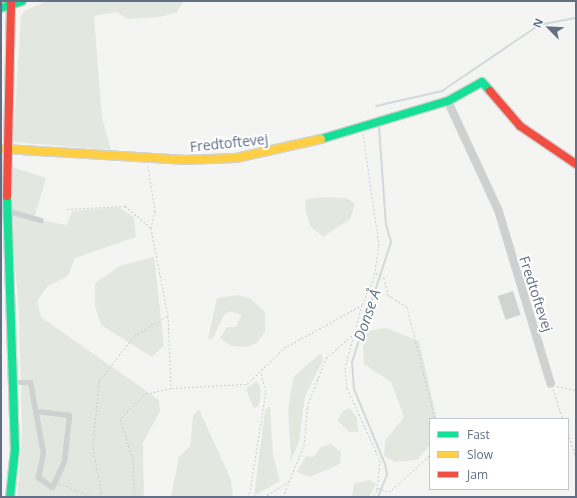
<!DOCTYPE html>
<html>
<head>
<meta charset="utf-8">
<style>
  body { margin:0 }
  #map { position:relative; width:577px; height:498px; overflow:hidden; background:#f4f5f2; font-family:"Open Sans",sans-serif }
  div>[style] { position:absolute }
  .green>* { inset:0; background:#e2e8e0 }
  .stream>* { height:2px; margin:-1px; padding:0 1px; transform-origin:1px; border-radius:1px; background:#d2d8dc }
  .building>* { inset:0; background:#d1d3d3; transform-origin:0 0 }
  .path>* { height:1px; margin-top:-0.5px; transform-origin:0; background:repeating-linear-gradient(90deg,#cdcdcd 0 2px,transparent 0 4px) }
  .roads { filter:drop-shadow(1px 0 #d1d3d3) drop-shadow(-1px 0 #d1d3d3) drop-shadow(0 1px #d1d3d3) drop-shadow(0 -1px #d1d3d3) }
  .lane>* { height:3px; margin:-1.5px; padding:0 1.5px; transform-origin:1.5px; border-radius:1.5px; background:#cfd0d1 }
  .street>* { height:5.5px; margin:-2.75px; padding:0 2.75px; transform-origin:2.75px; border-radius:2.75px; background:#cfd0d1 }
  .fast>* { height:8px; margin:-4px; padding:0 4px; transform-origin:4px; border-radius:4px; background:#16e098 }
  .slow>* { height:8px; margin:-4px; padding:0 4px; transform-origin:4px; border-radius:4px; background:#ffcf43 }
  .jam>* { height:8px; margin:-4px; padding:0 4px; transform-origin:4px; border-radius:4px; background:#f24e42 }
  span { translate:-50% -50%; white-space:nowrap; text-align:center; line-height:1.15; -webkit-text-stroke:4px #fff; paint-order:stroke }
  .street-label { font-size:14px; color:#626f85 }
  .water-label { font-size:15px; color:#62778a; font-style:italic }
  .frame { position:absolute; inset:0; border:2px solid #626f85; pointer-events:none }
  .legend { position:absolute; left:429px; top:418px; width:140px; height:72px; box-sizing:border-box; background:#fff; border:1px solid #c0c5ce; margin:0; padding:5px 7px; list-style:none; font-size:12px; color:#626f85 }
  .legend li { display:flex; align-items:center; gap:8px; height:20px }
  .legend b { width:20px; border:1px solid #c0c5ce }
  .north { position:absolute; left:529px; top:8px; width:40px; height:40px; -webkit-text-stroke:3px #fff; paint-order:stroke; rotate:294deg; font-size:11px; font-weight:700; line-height:16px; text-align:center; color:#626f85 }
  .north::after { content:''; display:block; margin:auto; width:14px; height:18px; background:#626f85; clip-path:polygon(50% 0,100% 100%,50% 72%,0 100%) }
</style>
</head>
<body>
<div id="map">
  <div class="green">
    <div style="clip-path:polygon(47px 1px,184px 1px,177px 12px,160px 17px,128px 19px,116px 12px,94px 16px,102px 117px,111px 150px,13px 142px,21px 17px,24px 11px)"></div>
    <div style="clip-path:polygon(12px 167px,46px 178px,34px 219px,67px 225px,72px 211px,118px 207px,134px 217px,136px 237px,75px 258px,68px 276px,47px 287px,37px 301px,41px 317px,159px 400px,160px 411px,143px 443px,144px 497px,17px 497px,22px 433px,19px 311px,11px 222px)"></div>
    <div style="clip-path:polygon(324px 197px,347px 198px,355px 204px,350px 219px,323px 237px,310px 226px,305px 208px,306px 199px)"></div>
    <div style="clip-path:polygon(154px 257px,164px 345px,152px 357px,101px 325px,95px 306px,95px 283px,120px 266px)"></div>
    <div style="clip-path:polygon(239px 295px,251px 299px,265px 312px,265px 332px,257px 343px,246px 347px,231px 346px,220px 338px,227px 327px,236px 327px,241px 315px,230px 311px,224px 315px,213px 338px,208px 339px,217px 298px)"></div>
    <div style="clip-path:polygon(386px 328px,419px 341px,437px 419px,430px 419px,430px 445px,417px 460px,395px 462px,384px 456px,385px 441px,404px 417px,391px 382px,364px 364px,363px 347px,367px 331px)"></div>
    <div style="clip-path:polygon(321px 353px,323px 360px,305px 396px,299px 442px,291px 461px,288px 409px,294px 376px)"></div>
    <div style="clip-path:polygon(257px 381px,261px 390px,259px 405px,254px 409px,246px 389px)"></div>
    <div style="clip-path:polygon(270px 406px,273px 455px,280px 481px,254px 496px,265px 410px)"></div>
    <div style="clip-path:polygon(350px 408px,357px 418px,358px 432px,349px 432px,337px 420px,344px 410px)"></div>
    <div style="clip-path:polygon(199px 409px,231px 480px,233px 497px,171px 497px,179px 457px,190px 446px,193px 416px)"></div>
    <div style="clip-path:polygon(331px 444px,341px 452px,340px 464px,310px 477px,297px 472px,306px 456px,313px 457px,321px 447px)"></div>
    <div style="clip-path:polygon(369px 480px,376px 484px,369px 497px,352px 497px,354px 484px)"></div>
  </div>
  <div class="stream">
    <div style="left:376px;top:106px;width:68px;rotate:-12.8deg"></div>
    <div style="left:442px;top:91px;width:117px;rotate:-34.2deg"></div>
    <div style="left:539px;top:25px;width:38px;rotate:-11deg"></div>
    <div style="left:378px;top:497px;width:24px;rotate:-68deg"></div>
    <div style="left:387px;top:475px;width:11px;rotate:-100deg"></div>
    <div style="left:385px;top:464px;width:81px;rotate:-112.5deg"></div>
    <div style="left:354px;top:389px;width:27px;rotate:-94deg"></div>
    <div style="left:352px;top:362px;width:126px;rotate:-72deg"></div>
    <div style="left:391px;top:242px;width:18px;rotate:-106deg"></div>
    <div style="left:386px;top:225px;width:98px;rotate:-94.1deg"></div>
  </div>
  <div class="building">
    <div style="left:513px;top:291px;width:25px;height:16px;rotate:72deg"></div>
  </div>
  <div class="path">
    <div style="left:363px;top:133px;width:113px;rotate:81.9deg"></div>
    <div style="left:379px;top:245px;width:32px;rotate:99deg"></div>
    <div style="left:374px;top:277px;width:30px;rotate:113deg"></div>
    <div style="left:362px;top:305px;width:64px;rotate:105.3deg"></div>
    <div style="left:345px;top:367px;width:21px;rotate:85deg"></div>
    <div style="left:347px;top:388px;width:79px;rotate:65.4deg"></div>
    <div style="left:380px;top:460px;width:30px;rotate:96deg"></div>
    <div style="left:377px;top:490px;width:9px;rotate:126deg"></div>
    <div style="left:148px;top:166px;width:46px;rotate:81.2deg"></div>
    <div style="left:155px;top:211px;width:17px;rotate:103deg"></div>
    <div style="left:67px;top:209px;width:58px;rotate:-3deg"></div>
    <div style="left:125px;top:206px;width:34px;rotate:40deg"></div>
    <div style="left:151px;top:228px;width:90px;rotate:79.1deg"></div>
    <div style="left:168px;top:316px;width:72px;rotate:87.6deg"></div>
    <div style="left:171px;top:388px;width:27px;rotate:167deg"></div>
    <div style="left:145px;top:394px;width:35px;rotate:135deg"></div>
    <div style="left:120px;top:419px;width:42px;rotate:72deg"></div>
    <div style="left:133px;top:459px;width:38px;rotate:88deg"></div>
    <div style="left:376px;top:273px;width:9px;rotate:32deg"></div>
    <div style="left:384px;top:278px;width:17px;rotate:77deg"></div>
    <div style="left:388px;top:295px;width:22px;rotate:32deg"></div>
    <div style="left:407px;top:307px;width:115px;rotate:76deg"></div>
    <div style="left:557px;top:386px;width:19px;rotate:12deg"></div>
    <div style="left:172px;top:388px;width:75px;rotate:-3.1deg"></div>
    <div style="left:247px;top:384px;width:52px;rotate:-44.2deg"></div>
    <div style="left:284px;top:348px;width:89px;rotate:-28.9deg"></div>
    <div style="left:553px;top:389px;width:32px;rotate:72deg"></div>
    <div style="left:568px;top:433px;width:25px;rotate:72deg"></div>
    <div style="left:59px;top:483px;width:38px;rotate:22deg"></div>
    <div style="left:378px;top:488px;width:12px;rotate:20deg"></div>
    <div style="left:389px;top:492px;width:55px;rotate:-42.1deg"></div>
    <div style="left:102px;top:497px;width:51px;rotate:-100.2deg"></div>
    <div style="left:93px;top:447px;width:66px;rotate:-84.8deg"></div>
    <div style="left:99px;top:381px;width:57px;rotate:-52.1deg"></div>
    <div style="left:134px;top:336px;width:39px;rotate:-31deg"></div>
    <div style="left:249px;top:497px;width:107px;rotate:-80.9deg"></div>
    <div style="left:266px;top:391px;width:18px;rotate:-106deg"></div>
    <div style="left:264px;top:497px;width:31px;rotate:-33deg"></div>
    <div style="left:283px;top:497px;width:56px;rotate:-68deg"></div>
    <div style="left:304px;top:445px;width:38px;rotate:-85deg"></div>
    <div style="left:307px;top:407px;width:53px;rotate:-68.8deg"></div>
    <div style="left:326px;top:358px;width:37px;rotate:-41deg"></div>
  </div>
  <div class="roads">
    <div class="lane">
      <div style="left:9px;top:211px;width:33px;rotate:16deg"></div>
      <div style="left:13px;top:382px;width:17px"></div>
      <div style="left:30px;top:382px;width:72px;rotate:79.6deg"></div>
      <div style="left:43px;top:453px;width:25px;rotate:102deg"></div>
      <div style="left:38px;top:477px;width:17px;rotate:36deg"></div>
      <div style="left:52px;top:487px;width:29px;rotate:-65deg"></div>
      <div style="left:64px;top:461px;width:46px;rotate:-83.8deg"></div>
      <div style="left:69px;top:415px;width:32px;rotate:-173deg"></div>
    </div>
    <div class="street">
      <div style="left:448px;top:101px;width:121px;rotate:65.1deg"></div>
      <div style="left:499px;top:211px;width:180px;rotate:73.2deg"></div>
    </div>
    <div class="fast">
      <div style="left:1px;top:8px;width:22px;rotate:-18deg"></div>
      <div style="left:321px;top:139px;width:133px;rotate:-16.7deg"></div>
      <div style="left:448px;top:101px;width:39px;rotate:-29deg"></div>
      <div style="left:482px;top:82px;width:12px;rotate:48deg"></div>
      <div style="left:7px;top:196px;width:253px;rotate:88.2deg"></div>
      <div style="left:15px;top:449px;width:48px;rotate:95.9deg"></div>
    </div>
    <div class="slow">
      <div style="left:5px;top:149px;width:178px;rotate:3.5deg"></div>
      <div style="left:183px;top:160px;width:53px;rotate:-2.2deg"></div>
      <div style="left:236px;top:158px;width:87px;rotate:-12.6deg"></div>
    </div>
    <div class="jam">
      <div style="left:490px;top:91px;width:46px;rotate:49.4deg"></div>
      <div style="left:520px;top:126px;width:68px;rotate:34.2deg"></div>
      <div style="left:7px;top:196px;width:195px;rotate:-88.8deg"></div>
    </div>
  </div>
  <div class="street-label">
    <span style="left:229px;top:143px;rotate:-6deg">Fredtoftevej</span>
    <span style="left:536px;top:294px;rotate:72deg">Fredtoftevej</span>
  </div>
  <div class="water-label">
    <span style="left:367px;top:315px;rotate:-71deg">Donse Å</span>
  </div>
  <div class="frame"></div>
  <ul class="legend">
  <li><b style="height:5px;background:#16e098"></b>Fast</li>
  <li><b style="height:5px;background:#ffcf43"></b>Slow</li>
  <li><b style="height:5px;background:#f24e42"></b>Jam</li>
  </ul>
  <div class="north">N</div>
</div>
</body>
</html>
